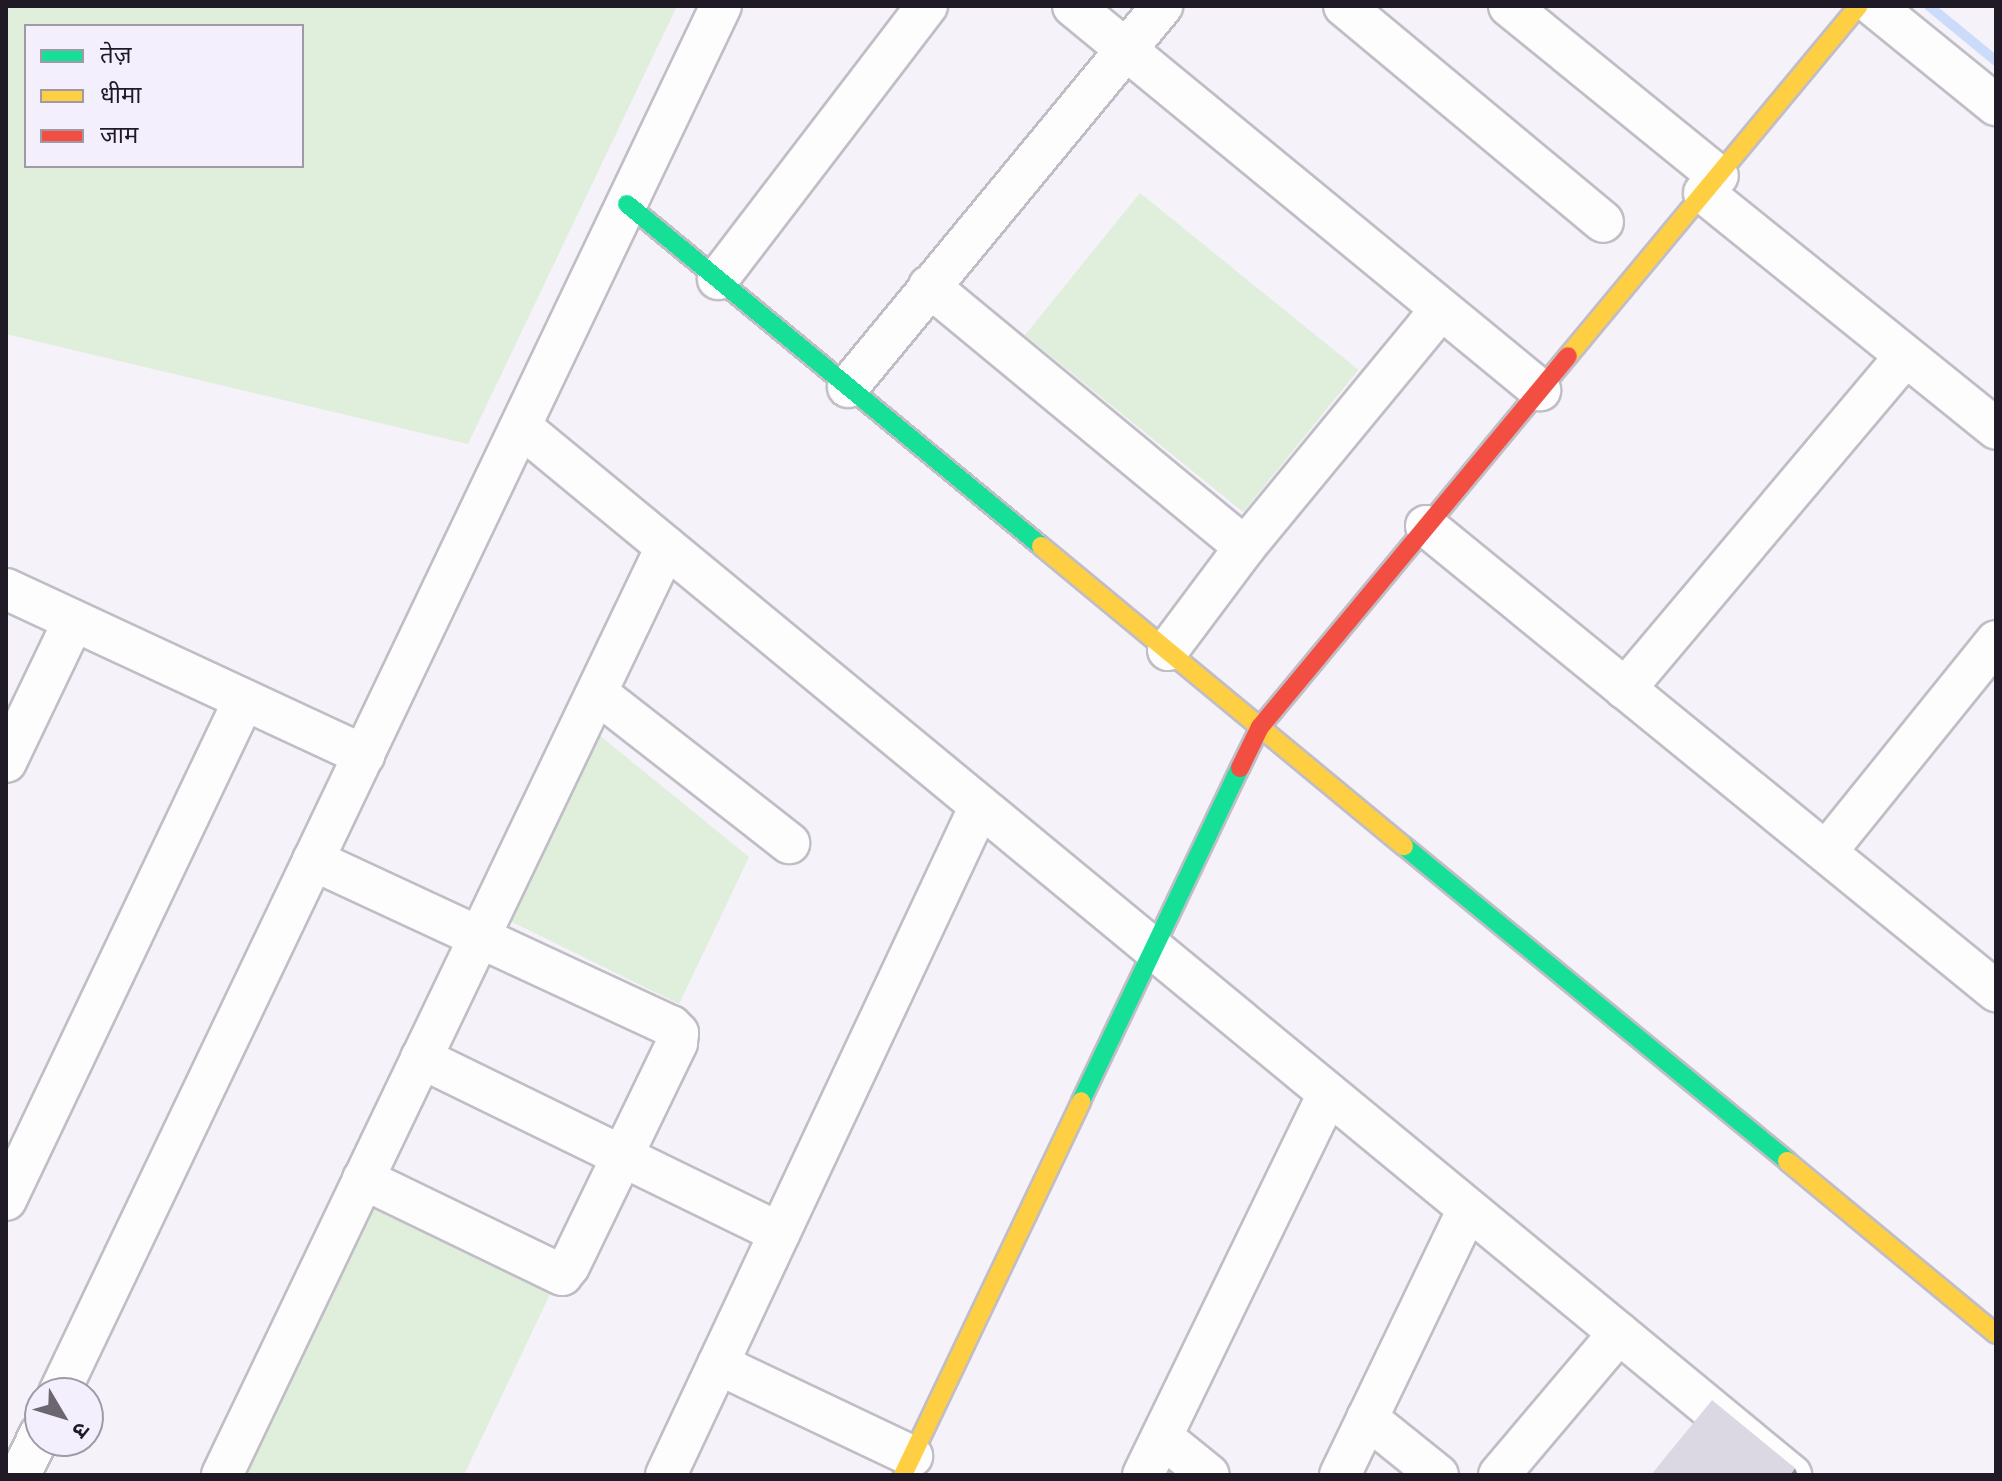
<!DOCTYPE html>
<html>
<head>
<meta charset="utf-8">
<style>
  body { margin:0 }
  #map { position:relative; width:2002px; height:1481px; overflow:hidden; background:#f5f2f9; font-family:Commissioner,"Noto Sans Devanagari",sans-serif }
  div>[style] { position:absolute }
  .green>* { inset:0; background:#dfefdc; transform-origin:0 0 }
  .stream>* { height:10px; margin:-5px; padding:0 5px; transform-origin:5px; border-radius:5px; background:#cadcfa }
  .roads { filter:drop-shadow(2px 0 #c1bdc6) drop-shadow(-2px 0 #c1bdc6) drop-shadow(0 2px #c1bdc6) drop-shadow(0 -2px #c1bdc6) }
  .street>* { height:40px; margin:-20px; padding:0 20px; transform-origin:20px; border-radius:20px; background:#fefdfe }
  .fast>* { height:18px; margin:-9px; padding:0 9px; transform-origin:9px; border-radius:9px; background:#16e098 }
  .slow>* { height:18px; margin:-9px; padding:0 9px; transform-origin:9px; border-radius:9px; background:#ffcf43 }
  .jam>* { height:18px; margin:-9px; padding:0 9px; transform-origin:9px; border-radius:9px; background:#f24e42 }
  .shaded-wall>* { inset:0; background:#9a979f }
  .building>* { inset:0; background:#dcd8e3 }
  span { translate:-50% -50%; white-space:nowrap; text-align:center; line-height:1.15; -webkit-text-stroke:8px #f4effc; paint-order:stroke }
  .frame { position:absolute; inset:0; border:8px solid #201a26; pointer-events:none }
  .legend { position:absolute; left:24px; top:24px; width:280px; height:144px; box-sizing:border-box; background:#f4effc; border:2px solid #9f9aa6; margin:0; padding:10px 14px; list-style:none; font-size:24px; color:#201a26 }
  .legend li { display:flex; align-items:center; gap:16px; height:40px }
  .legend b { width:40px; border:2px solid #9f9aa6 }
  .north { position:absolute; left:24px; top:1377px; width:80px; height:80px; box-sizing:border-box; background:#f4effc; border:2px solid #9f9aa6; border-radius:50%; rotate:128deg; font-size:22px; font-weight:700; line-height:32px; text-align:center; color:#201a26 }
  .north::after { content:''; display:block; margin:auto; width:28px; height:36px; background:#6b6670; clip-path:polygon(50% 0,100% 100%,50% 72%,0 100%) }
</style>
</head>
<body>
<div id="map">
  <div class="green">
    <div style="clip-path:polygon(evenodd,6px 6px,677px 6px,468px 444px,6px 334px,6px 6px,26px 26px,302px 26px,302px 166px,26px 166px,26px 26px)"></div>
    <div style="left:1140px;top:193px;width:281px;height:183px;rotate:39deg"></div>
    <div style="clip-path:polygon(599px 735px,749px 857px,679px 1004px,508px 920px)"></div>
    <div style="clip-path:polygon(373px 1199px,552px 1290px,464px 1475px,243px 1475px)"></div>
  </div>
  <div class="stream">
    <div style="left:1929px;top:6px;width:87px;rotate:39.4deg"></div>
  </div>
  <div class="roads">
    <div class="street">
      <div style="left:1073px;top:6px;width:605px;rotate:39.43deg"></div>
      <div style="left:1344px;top:6px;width:337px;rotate:39.8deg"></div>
      <div style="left:1509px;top:6px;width:269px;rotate:39.1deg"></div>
      <div style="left:1874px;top:6px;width:157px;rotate:39.1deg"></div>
      <div style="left:1704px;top:193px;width:375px;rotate:38.9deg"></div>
      <div style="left:718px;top:279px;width:344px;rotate:-52.6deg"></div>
      <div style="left:929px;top:286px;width:410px;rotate:39.6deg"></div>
      <div style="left:1245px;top:547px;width:308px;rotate:-50.5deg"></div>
      <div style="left:848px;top:387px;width:494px;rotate:-50.5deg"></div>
      <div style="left:521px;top:427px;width:1647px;rotate:39.53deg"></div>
      <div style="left:1426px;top:526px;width:736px;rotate:39.21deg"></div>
      <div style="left:6px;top:589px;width:395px;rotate:24.9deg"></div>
      <div style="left:1168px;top:650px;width:129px;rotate:-53.2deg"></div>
      <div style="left:1625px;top:689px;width:435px;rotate:-49.9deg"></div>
      <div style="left:597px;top:693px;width:244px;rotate:38deg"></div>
      <div style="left:6px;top:762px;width:155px;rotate:-64.4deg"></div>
      <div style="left:1826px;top:852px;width:271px;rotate:-51.1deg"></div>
      <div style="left:313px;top:860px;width:395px;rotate:24.9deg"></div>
      <div style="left:671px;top:1026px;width:10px;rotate:45deg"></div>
      <div style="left:678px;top:1033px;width:10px;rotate:96deg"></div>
      <div style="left:677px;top:1043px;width:248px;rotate:115.8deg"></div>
      <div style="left:569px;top:1266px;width:11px;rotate:128deg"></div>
      <div style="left:562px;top:1275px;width:221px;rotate:-154.2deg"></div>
      <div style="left:421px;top:1058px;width:399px;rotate:26deg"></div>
      <div style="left:6px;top:1200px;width:554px;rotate:-64.55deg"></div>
      <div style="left:718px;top:1364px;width:215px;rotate:25.4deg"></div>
      <div style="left:59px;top:1393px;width:1537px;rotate:-64.49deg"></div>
      <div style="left:1367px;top:1418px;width:91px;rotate:38.8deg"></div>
      <div style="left:1162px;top:1437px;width:60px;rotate:39deg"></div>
      <div style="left:20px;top:1475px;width:46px;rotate:-64deg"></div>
      <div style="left:222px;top:1475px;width:1029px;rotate:-64.43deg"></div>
      <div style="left:666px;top:1475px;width:739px;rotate:-64.86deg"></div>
      <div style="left:1143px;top:1475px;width:424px;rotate:-64.1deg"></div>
      <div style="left:1340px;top:1475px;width:295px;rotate:-64.3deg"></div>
      <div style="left:1499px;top:1475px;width:186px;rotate:-49.8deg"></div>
    </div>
    <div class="fast">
      <div style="left:627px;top:204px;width:537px;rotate:39.56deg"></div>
      <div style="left:1404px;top:846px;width:496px;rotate:39.4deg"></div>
      <div style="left:1081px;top:1101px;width:369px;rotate:-64.5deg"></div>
    </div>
    <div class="slow">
      <div style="left:1568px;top:356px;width:455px;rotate:-50.3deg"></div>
      <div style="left:1041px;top:546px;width:471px;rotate:39.6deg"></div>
      <div style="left:1787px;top:1161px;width:271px;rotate:39.6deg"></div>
      <div style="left:903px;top:1475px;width:414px;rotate:-64.5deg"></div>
    </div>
    <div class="jam">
      <div style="left:1240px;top:768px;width:46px;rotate:-64deg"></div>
      <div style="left:1260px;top:727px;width:482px;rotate:-50.3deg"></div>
    </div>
  </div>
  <div class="shaded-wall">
    <div style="clip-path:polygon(1795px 1468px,1798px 1475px,1790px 1475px)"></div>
  </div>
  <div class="building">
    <div style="clip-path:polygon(1712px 1400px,1795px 1468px,1790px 1475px,1651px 1475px)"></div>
  </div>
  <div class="frame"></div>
  <ul class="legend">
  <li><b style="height:10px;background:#16e098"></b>तेज़</li>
  <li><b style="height:10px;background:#ffcf43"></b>धीमा</li>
  <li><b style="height:10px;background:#f24e42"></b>जाम</li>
  </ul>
  <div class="north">उ</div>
</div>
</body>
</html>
